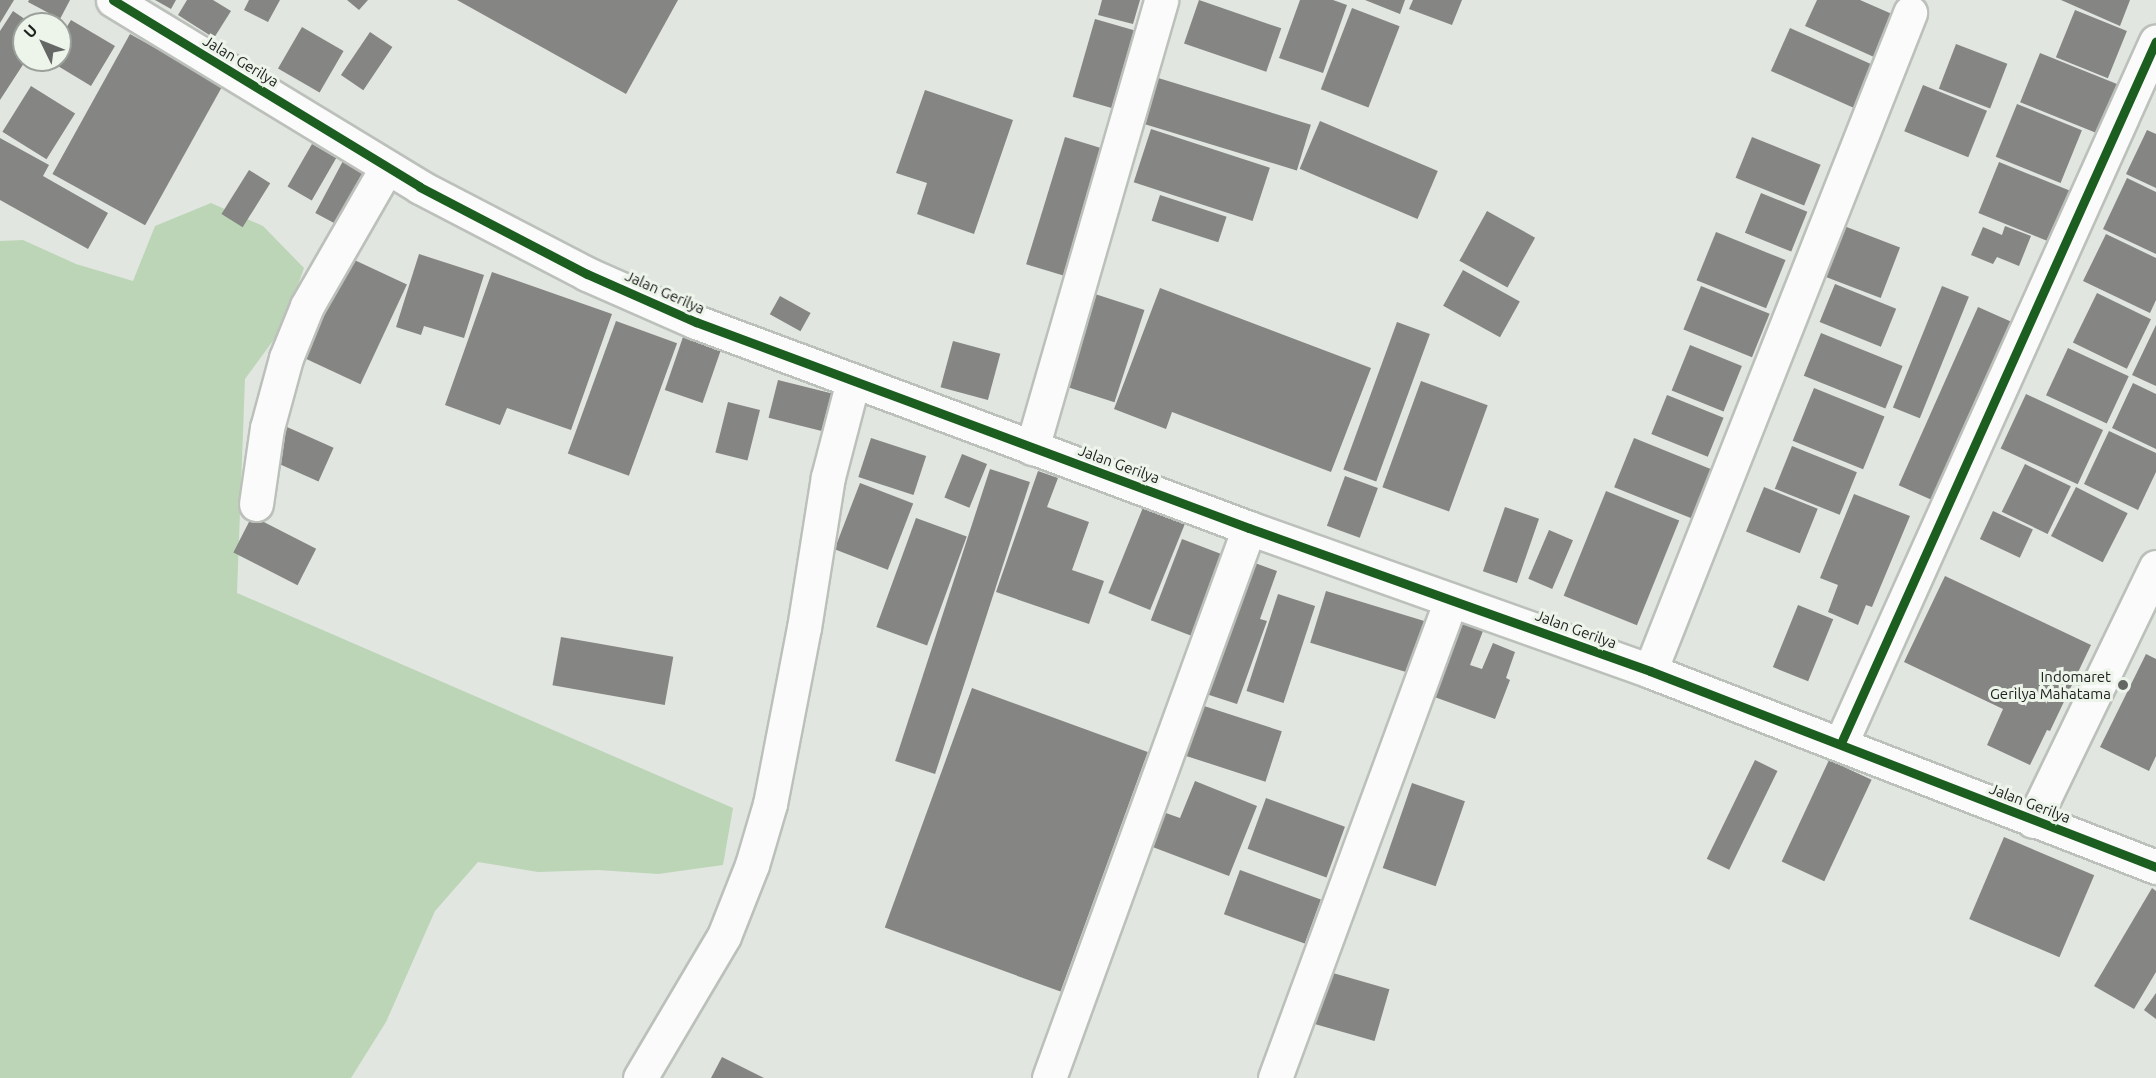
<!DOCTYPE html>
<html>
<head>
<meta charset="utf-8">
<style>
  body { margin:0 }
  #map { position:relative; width:2156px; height:1078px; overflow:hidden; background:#e1e6e0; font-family:Ubuntu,sans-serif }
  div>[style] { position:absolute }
  .green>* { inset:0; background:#bcd5b7 }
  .building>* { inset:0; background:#858583; transform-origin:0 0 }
  .roads { filter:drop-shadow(2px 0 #bcc0bb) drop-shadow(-2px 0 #bcc0bb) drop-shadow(0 2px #bcc0bb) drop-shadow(0 -2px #bcc0bb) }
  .minor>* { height:33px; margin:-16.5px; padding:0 16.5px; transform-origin:16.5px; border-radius:16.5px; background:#fafbfa }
  .tertiary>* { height:33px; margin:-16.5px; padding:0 16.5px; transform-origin:16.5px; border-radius:16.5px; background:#fafbfa }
  .cycleway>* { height:9px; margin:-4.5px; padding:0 4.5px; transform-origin:4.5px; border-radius:4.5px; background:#1b5e20 }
  .dots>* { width:16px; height:16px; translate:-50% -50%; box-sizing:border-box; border:3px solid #edf5eb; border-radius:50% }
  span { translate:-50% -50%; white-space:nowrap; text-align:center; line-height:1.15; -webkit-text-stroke:6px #edf5eb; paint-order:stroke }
  .street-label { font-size:15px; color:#202320 }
  .poi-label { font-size:15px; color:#202320 }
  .right { translate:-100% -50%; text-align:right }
  .north { position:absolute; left:12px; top:12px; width:60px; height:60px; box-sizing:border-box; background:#edf5eb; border:2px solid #9ba19a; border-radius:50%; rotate:313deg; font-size:16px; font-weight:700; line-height:24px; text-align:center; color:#202320 }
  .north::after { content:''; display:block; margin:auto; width:21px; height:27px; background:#646763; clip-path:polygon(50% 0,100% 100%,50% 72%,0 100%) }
</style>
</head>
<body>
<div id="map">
  <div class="green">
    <div style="clip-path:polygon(211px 203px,263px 226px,304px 268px,283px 327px,245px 379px,237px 593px,733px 808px,723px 865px,658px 874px,598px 870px,538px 872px,478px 862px,435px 911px,386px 1022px,351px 1078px,0 1078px,0 241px,23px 240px,76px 264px,133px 281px,155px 226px)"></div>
  </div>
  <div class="building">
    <div style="clip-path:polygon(0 0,14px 0,0 23px)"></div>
    <div style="clip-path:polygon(29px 0,70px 0,60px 19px,28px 2px)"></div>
    <div style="clip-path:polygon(155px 0,176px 0,171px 9px)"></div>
    <div style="clip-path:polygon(187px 0,213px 0,231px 11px,214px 38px,178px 15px)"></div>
    <div style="clip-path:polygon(249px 0,280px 0,268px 22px,244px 10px)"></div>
    <div style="clip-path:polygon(347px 0,368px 0,359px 10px)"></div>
    <div style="clip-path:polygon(457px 0,678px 0,626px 94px)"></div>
    <div style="clip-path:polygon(1102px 0,1140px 0,1133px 24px,1098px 15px)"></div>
    <div style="left:1199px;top:0;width:87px;height:46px;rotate:19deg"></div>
    <div style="clip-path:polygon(1300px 0,1333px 0,1347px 5px,1323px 73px,1279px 58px)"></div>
    <div style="clip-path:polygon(1365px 0,1405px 0,1400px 14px)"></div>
    <div style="clip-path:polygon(1413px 0,1462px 0,1452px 25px,1409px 9px)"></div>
    <div style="clip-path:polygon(1817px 0,1860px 0,1892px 14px,1874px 57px,1805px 26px)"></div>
    <div style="clip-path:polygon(2061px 0,2130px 0,2120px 26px)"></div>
    <div style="left:1352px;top:8px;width:51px;height:87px;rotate:21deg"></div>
    <div style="left:2075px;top:10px;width:56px;height:51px;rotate:22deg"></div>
    <div style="clip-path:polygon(13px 11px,32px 24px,24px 24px,26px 60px,0 100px,0 31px)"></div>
    <div style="left:1095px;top:19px;width:45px;height:81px;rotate:16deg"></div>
    <div style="clip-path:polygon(71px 20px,115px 46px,91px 86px,48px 60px,60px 60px,60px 38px)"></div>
    <div style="left:302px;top:27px;width:48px;height:48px;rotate:30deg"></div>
    <div style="left:1790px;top:28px;width:99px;height:47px;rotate:24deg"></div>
    <div style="left:370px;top:32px;width:27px;height:52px;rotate:34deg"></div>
    <div style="left:130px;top:34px;width:106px;height:160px;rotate:29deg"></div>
    <div style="left:1956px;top:44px;width:55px;height:48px;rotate:21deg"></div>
    <div style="left:2040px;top:53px;width:87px;height:53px;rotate:22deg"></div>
    <div style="left:1155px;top:77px;width:163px;height:48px;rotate:17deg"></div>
    <div style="left:1923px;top:85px;width:69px;height:50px;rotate:22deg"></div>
    <div style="left:31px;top:86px;width:52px;height:54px;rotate:32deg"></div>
    <div style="clip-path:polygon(925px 90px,1013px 120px,974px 234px,917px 214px,927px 183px,896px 173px)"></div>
    <div style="left:2017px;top:104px;width:70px;height:57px;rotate:22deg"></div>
    <div style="left:1320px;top:121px;width:128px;height:52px;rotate:23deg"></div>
    <div style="left:1151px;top:129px;width:125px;height:56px;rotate:18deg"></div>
    <div style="clip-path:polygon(2147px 130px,2156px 134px,2156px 188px,2126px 174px)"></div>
    <div style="left:1065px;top:137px;width:45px;height:133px;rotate:17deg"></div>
    <div style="left:1752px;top:137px;width:74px;height:44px;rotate:22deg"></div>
    <div style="clip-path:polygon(0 138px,49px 165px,43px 176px,108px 213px,88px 249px,0 200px)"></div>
    <div style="left:312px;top:144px;width:28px;height:49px;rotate:30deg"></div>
    <div style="left:343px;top:161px;width:26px;height:59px;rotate:28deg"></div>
    <div style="left:1999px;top:162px;width:80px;height:55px;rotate:22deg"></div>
    <div style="left:249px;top:170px;width:25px;height:52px;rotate:32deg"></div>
    <div style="clip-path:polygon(2127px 178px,2156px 192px,2156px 254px,2103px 229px)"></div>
    <div style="left:1761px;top:193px;width:50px;height:43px;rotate:22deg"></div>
    <div style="left:1160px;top:195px;width:70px;height:27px;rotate:18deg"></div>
    <div style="left:1487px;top:211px;width:55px;height:57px;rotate:29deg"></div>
    <div style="left:1844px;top:226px;width:60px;height:54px;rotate:21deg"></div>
    <div style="clip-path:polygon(2005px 226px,2031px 236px,2019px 266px,1997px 257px,1993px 264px,1971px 255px,1983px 227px,2002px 235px)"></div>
    <div style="left:1716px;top:232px;width:75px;height:52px;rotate:22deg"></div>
    <div style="clip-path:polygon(2106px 234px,2156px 258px,2156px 300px,2150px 313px,2083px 281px)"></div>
    <div style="clip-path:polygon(419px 254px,484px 275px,464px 338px,424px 326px,421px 335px,396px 327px)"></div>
    <div style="left:348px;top:257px;width:65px;height:110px;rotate:25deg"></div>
    <div style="left:1463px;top:270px;width:65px;height:41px;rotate:29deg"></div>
    <div style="clip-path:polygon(492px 272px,612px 314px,571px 430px,507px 408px,500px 425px,445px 405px)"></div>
    <div style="left:1835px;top:284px;width:66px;height:41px;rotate:22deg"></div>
    <div style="left:1701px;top:286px;width:74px;height:47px;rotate:22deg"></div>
    <div style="left:1942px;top:286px;width:29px;height:131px;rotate:22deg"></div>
    <div style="clip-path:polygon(1160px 288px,1371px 368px,1331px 472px,1172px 412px,1166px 429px,1114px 409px)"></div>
    <div style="left:2097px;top:293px;width:60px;height:55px;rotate:26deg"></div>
    <div style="left:1095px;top:294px;width:52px;height:97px;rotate:18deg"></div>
    <div style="left:780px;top:296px;width:35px;height:21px;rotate:29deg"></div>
    <div style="left:1978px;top:307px;width:37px;height:195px;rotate:24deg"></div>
    <div style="left:616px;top:321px;width:65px;height:141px;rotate:20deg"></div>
    <div style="left:1397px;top:322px;width:35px;height:157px;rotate:20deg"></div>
    <div style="clip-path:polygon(2156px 325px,2156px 386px,2132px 375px)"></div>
    <div style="left:1821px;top:333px;width:88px;height:46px;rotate:22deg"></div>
    <div style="left:683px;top:337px;width:40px;height:56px;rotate:19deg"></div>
    <div style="left:953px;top:341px;width:49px;height:48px;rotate:15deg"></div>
    <div style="left:1690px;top:345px;width:56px;height:49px;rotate:22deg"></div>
    <div style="left:2068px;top:348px;width:67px;height:52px;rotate:25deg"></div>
    <div style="left:778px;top:380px;width:62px;height:39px;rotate:14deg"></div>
    <div style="left:1421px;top:381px;width:71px;height:113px;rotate:20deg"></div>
    <div style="clip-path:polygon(2133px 383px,2156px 394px,2156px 449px,2112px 428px)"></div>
    <div style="left:1814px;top:388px;width:76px;height:57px;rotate:22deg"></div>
    <div style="left:2026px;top:394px;width:85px;height:60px;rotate:25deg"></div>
    <div style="left:1667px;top:395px;width:61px;height:42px;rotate:22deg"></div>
    <div style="left:728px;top:402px;width:33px;height:52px;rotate:14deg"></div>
    <div style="left:287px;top:427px;width:51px;height:37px;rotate:24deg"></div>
    <div style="clip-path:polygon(2109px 431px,2156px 453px,2156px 472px,2138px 510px,2084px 484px)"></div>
    <div style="left:871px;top:438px;width:58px;height:41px;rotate:18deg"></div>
    <div style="left:1634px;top:438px;width:88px;height:53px;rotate:22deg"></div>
    <div style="left:1792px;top:446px;width:70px;height:46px;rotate:22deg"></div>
    <div style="left:962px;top:454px;width:27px;height:47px;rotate:22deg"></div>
    <div style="left:2025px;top:464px;width:51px;height:53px;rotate:26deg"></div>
    <div style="left:990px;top:469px;width:42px;height:307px;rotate:18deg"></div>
    <div style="clip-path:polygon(1038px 471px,1058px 478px,1047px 507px,1089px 522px,1072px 570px,1104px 581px,1089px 624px,996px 592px)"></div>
    <div style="left:1345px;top:476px;width:35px;height:53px;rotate:20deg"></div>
    <div style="left:860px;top:483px;width:57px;height:71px;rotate:21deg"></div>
    <div style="left:1764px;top:487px;width:58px;height:48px;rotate:22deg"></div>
    <div style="left:2076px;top:487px;width:58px;height:55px;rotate:27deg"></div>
    <div style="left:1606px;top:491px;width:79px;height:113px;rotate:22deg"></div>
    <div style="clip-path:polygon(1854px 494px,1910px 516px,1872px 607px,1866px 605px,1858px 625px,1828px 612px,1838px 585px,1820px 578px)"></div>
    <div style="left:1144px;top:505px;width:45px;height:95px;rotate:22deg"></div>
    <div style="left:1505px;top:507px;width:36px;height:68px;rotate:19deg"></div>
    <div style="left:1993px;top:511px;width:44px;height:31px;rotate:25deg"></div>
    <div style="left:252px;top:516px;width:72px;height:41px;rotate:27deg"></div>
    <div style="left:916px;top:518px;width:54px;height:116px;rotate:20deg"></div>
    <div style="left:1549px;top:530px;width:26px;height:53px;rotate:23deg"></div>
    <div style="left:1182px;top:539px;width:49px;height:87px;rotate:21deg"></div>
    <div style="clip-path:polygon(1247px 560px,1277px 571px,1260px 619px,1267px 621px,1237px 704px,1200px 692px)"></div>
    <div style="clip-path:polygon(1945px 576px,2091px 645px,2050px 731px,2047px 730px,2030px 765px,1987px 745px,2003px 709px,1904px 662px)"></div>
    <div style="left:1326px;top:591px;width:107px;height:54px;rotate:17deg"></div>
    <div style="left:1278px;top:594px;width:39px;height:102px;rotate:18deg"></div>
    <div style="left:1798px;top:605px;width:38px;height:67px;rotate:22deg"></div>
    <div style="clip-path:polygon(1457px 622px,1483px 631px,1470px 665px,1482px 669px,1493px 643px,1515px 652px,1506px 678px,1510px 680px,1495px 719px,1429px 695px)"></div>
    <div style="left:561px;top:637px;width:114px;height:49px;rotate:10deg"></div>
    <div style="clip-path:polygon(2146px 654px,2156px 659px,2156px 756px,2149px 771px,2100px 747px)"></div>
    <div style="left:972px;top:688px;width:187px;height:255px;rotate:20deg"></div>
    <div style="left:1201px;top:705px;width:85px;height:53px;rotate:18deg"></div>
    <div style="left:1755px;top:760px;width:25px;height:110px;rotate:26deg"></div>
    <div style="left:1829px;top:760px;width:47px;height:112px;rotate:25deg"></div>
    <div style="clip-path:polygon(1195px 781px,1257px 806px,1229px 876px,1150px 846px,1163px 812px,1180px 818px)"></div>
    <div style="left:1412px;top:783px;width:56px;height:90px;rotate:19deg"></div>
    <div style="left:1266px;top:798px;width:84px;height:54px;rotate:20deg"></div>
    <div style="left:2004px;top:837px;width:98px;height:89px;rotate:23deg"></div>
    <div style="left:1240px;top:870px;width:86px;height:47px;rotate:20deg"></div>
    <div style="clip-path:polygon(2152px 888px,2156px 891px,2156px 972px,2134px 1009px,2094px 986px)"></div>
    <div style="left:1326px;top:971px;width:66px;height:54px;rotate:16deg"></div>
    <div style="clip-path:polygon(2156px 993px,2156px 1019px,2144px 1010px)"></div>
    <div style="clip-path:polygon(722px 1057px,764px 1078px,711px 1078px)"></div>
  </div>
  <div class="roads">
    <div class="minor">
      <div style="left:1032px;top:448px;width:466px;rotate:-73.9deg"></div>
      <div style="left:256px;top:504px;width:77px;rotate:-81.8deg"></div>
      <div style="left:267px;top:428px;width:73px;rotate:-74.8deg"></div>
      <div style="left:286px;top:358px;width:56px;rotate:-68deg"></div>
      <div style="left:307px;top:306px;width:160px;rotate:-60.1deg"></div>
      <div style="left:1650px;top:671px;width:708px;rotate:-68.44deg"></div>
      <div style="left:1841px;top:743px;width:769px;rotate:-65.83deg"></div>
      <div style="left:2033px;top:821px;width:282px;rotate:-64.2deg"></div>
      <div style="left:640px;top:1078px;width:165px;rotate:-59.4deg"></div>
      <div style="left:724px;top:936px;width:76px;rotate:-68.5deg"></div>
      <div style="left:752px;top:865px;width:64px;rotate:-73.6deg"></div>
      <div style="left:770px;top:804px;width:179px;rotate:-79.1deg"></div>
      <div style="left:804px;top:628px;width:153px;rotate:-81deg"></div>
      <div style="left:828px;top:477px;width:99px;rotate:-75.4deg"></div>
      <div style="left:1049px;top:1078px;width:585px;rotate:-70.02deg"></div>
      <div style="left:1275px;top:1078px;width:509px;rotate:-69.79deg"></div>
    </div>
    <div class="tertiary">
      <div style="left:113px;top:0;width:359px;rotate:31.3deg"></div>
      <div style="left:420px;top:187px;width:188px;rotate:27.5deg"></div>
      <div style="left:587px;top:274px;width:119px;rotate:23.8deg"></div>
      <div style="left:696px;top:322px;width:590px;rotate:20.43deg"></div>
      <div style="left:1249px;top:528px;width:426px;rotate:19.6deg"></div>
      <div style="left:1650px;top:671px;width:543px;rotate:21.17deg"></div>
    </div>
  </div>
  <div class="cycleway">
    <div style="left:113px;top:0;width:359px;rotate:31.3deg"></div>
    <div style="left:420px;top:187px;width:188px;rotate:27.5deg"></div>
    <div style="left:587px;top:274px;width:119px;rotate:23.8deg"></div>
    <div style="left:696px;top:322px;width:590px;rotate:20.43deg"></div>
    <div style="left:1249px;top:528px;width:426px;rotate:19.6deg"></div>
    <div style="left:1650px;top:671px;width:543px;rotate:21.17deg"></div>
    <div style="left:1841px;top:743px;width:769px;rotate:-65.83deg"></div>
  </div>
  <div class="dots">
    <div style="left:2123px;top:685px;background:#646763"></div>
  </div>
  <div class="street-label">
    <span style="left:241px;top:61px;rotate:31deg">Jalan Gerilya</span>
    <span style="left:665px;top:292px;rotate:24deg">Jalan Gerilya</span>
    <span style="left:1119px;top:464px;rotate:20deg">Jalan Gerilya</span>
    <span style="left:1576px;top:629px;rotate:20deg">Jalan Gerilya</span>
    <span style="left:2030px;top:803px;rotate:21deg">Jalan Gerilya</span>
  </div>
  <div class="poi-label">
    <span class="right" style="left:2111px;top:685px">Indomaret<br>Gerilya Mahatama</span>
  </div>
  <div class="north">U</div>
</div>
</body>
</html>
